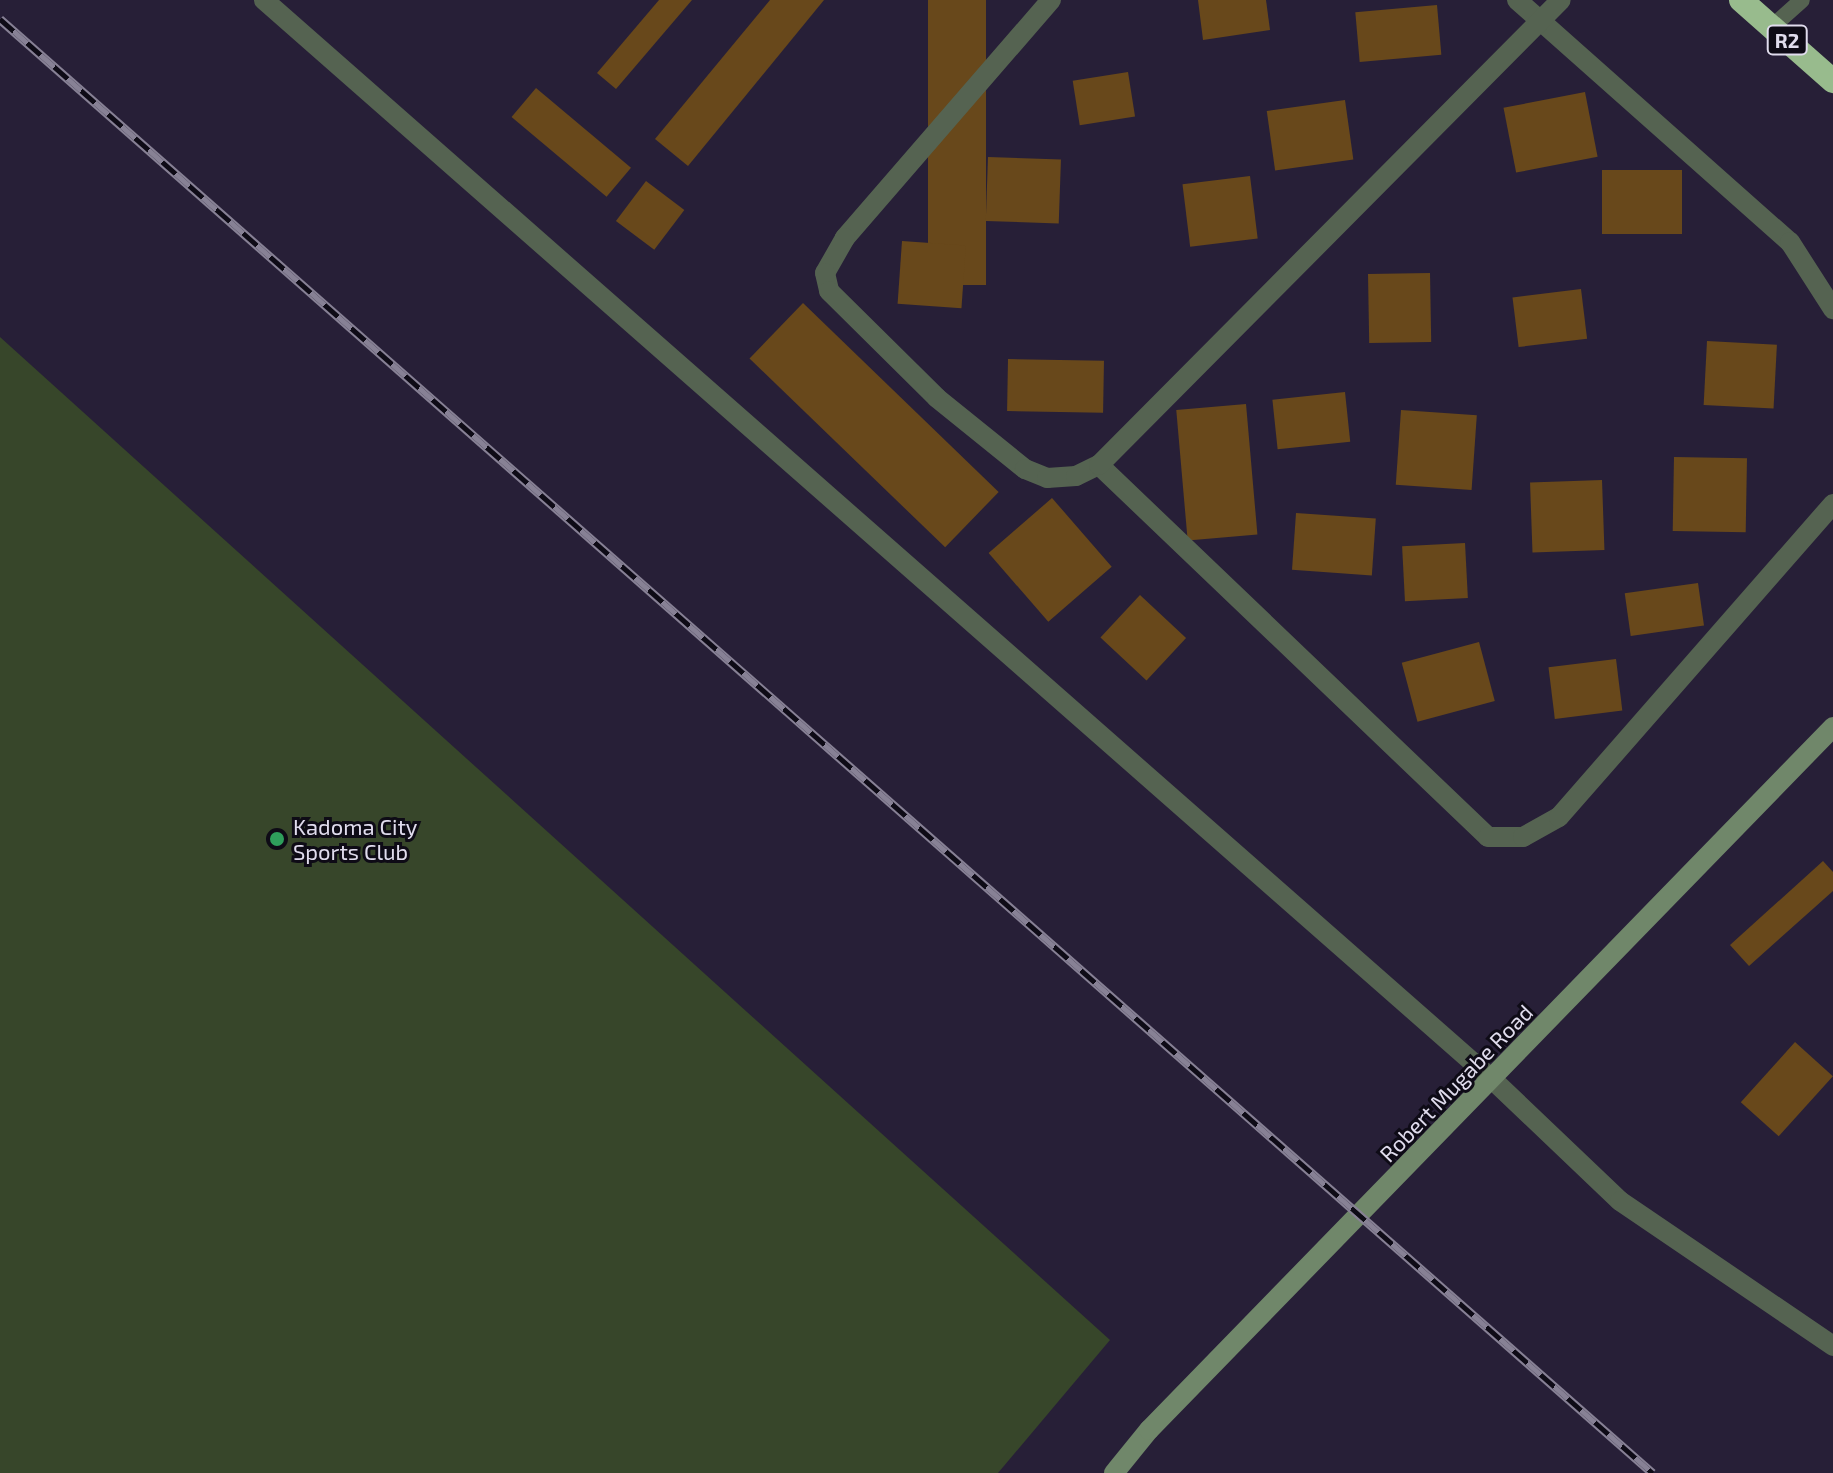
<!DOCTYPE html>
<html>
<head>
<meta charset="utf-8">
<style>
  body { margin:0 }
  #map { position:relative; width:1833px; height:1473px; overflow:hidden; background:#271f37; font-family:"Exo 2",sans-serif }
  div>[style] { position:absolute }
  .green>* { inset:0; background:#37462a }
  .building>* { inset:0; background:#68481b; transform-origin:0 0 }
  .lane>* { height:16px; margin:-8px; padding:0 8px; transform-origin:8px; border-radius:8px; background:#556351 }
  .street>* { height:20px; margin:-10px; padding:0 10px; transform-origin:10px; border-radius:10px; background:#556351 }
  .secondary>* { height:20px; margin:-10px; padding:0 10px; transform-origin:10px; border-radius:10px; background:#70876a }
  .highway>* { height:24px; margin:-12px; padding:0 12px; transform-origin:12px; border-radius:12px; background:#98bb8d }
  .rail>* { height:9px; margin-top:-4.5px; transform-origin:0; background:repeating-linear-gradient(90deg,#0e0b16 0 18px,#878195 0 36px); box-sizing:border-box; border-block:2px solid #878195 }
  .dots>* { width:22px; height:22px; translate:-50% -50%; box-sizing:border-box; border:4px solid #0e0b16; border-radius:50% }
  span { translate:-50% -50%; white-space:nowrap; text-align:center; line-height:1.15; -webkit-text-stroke:6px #0e0b16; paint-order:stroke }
  .shield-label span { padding:2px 6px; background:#0e0b16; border:2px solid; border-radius:6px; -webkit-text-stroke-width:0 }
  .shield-label { font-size:20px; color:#e0dced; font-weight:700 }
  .poi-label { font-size:22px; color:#e0dced }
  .left { translate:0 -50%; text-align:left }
  .street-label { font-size:22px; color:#e0dced }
</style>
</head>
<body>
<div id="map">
  <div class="green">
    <div style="clip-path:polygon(0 337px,1110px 1340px,998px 1473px,0 1473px)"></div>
  </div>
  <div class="building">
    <div style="clip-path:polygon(659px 0,692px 0,616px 89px,597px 73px)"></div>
    <div style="clip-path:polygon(770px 0,824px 0,688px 166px,655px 139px)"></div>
    <div style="left:928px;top:0;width:58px;height:285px"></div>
    <div style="clip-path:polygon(1198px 0,1266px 0,1270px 30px,1203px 40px)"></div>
    <div style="left:1437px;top:5px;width:50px;height:82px;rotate:85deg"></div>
    <div style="left:1128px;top:72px;width:45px;height:56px;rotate:81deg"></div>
    <div style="left:536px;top:88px;width:124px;height:38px;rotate:40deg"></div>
    <div style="left:1585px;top:92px;width:66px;height:83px;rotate:79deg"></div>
    <div style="left:1345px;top:100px;width:60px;height:79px;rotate:82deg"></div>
    <div style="left:988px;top:157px;width:73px;height:64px;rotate:2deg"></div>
    <div style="left:1682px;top:170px;width:64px;height:80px;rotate:90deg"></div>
    <div style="left:1250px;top:176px;width:63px;height:68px;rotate:83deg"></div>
    <div style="left:646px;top:181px;width:48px;height:50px;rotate:37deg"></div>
    <div style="left:902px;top:241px;width:64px;height:63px;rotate:4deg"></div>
    <div style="left:1430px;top:273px;width:69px;height:62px;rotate:89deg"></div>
    <div style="left:1581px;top:289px;width:50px;height:69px;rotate:83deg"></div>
    <div style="left:803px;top:303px;width:272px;height:77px;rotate:44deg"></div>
    <div style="left:1707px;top:341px;width:70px;height:64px;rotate:3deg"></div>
    <div style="left:1008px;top:359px;width:96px;height:52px;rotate:1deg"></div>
    <div style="left:1345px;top:392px;width:50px;height:73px;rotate:84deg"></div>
    <div style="left:1246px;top:404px;width:131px;height:70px;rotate:85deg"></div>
    <div style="left:1401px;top:410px;width:76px;height:75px;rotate:4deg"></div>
    <div style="left:1674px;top:457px;width:73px;height:74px;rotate:1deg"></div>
    <div style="left:1602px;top:480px;width:70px;height:72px;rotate:88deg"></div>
    <div style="left:1052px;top:498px;width:91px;height:84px;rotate:49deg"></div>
    <div style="left:1296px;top:513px;width:80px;height:57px;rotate:4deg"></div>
    <div style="left:1465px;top:543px;width:55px;height:63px;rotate:87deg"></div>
    <div style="left:1698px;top:583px;width:43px;height:74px;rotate:82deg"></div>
    <div style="left:1140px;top:595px;width:63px;height:58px;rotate:43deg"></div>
    <div style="left:1479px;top:642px;width:61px;height:80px;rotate:75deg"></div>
    <div style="left:1616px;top:659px;width:52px;height:68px;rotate:83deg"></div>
    <div style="clip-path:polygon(1823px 861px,1833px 872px,1833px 891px,1749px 966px,1730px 945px)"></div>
    <div style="left:1795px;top:1042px;width:51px;height:81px;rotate:42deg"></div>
  </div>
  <div class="lane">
    <div style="left:1772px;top:27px;width:40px;rotate:-42deg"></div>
  </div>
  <div class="street">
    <div style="left:264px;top:0;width:1636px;rotate:41.31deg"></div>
    <div style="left:1493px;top:1080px;width:175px;rotate:43.6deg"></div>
    <div style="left:1620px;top:1201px;width:258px;rotate:34.2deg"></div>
    <div style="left:1051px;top:0;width:315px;rotate:130.9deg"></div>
    <div style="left:845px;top:238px;width:40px;rotate:119.7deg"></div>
    <div style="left:825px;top:273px;width:18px;rotate:77deg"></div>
    <div style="left:829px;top:291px;width:152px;rotate:44.7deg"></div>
    <div style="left:937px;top:398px;width:113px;rotate:38.9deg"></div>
    <div style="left:1025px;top:469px;width:24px;rotate:22deg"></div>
    <div style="left:1047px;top:478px;width:29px;rotate:-4deg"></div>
    <div style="left:1076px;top:476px;width:25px;rotate:-26deg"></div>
    <div style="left:1099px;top:465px;width:538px;rotate:43.72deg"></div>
    <div style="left:1488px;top:837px;width:35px"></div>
    <div style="left:1523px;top:837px;width:41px;rotate:-29.1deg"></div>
    <div style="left:1559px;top:817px;width:416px;rotate:-48.8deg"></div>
    <div style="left:1517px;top:0;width:365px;rotate:41.6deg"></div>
    <div style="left:1790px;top:242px;width:80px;rotate:57.3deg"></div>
    <div style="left:1099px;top:465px;width:655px;rotate:-45.19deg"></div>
  </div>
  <div class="secondary">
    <div style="left:1114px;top:1473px;width:55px;rotate:-50.9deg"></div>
    <div style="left:1149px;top:1430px;width:981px;rotate:-45.78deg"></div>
  </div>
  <div class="highway">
    <div style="left:1741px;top:0;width:123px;rotate:41.4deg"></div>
  </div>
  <div class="rail">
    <div style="left:0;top:19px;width:2201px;rotate:41.34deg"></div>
  </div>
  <div class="dots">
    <div style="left:277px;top:839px;background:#2e9e5b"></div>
  </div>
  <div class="shield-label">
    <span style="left:1787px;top:40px">R2</span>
  </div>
  <div class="poi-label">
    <span class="left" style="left:293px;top:839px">Kadoma City<br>Sports Club</span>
  </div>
  <div class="street-label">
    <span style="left:1456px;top:1083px;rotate:-46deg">Robert Mugabe Road</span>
  </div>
</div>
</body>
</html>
